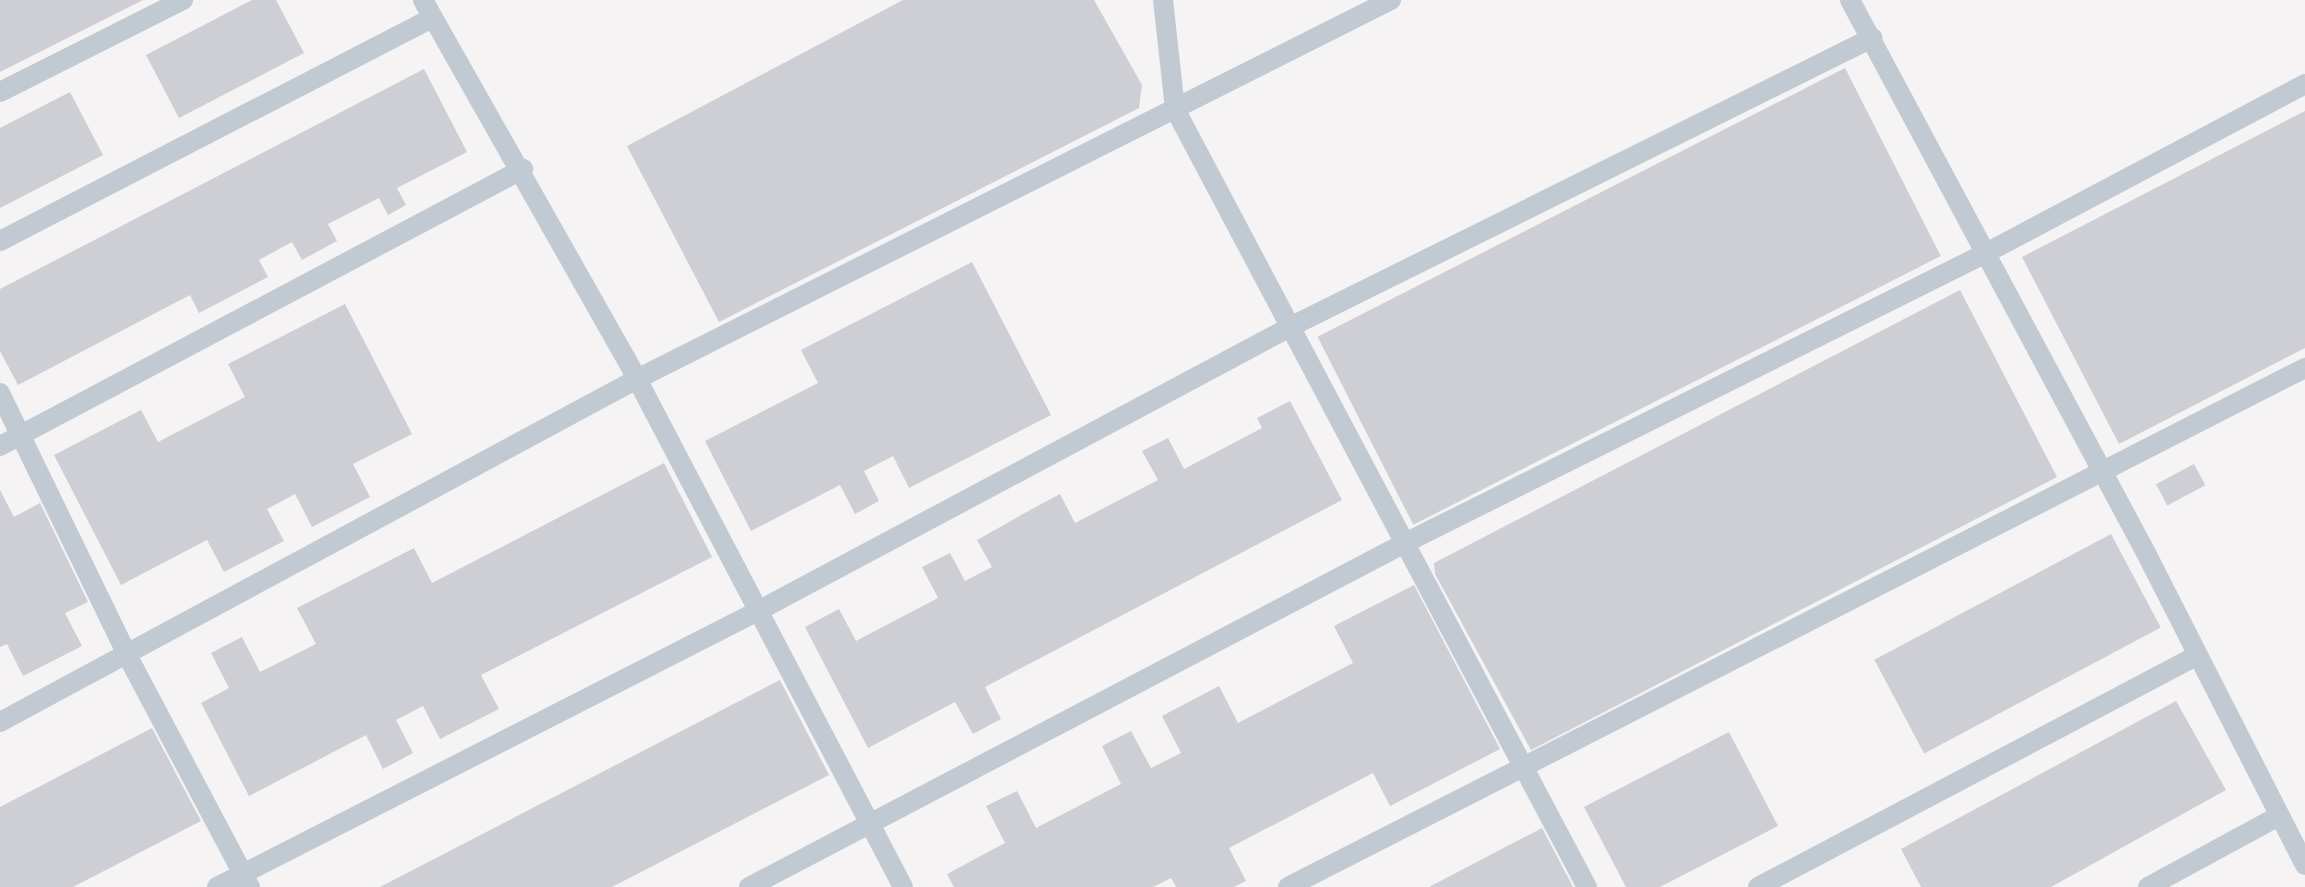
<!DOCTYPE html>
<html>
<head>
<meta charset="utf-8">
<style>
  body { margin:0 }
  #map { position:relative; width:2305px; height:887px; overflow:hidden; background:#f5f3f3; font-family:Jost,sans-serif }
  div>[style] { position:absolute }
  .building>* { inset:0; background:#cdcfd5; transform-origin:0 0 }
  .minor>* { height:20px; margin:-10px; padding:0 10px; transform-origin:10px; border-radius:10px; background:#c1cad2 }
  span { translate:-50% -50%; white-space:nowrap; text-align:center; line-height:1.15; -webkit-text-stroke:6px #fff; paint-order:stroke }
</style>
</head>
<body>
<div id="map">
  <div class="building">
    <div style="clip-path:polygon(0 0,143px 0,0 72px)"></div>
    <div style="clip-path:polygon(252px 0,276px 0,304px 53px,179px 118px,146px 55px)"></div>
    <div style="clip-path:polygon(903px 0,1094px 0,1142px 85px,1139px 108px,719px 322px,627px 146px)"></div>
    <div style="left:1845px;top:68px;width:211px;height:592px;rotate:63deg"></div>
    <div style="clip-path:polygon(424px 69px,467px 152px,397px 188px,406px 205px,388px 215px,379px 198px,328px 224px,337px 241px,302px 260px,292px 242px,259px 260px,268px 277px,199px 313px,190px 295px,18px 385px,0 351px,0 289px)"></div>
    <div style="clip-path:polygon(70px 92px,103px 155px,0 208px,0 128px)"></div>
    <div style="clip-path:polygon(2305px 111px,2305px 348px,2119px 444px,2022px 257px)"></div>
    <div style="clip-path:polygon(972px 262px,1051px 415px,909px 488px,893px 456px,864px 471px,879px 501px,855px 514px,840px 485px,751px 531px,705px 441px,818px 383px,801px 350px)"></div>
    <div style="clip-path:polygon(1960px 290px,2057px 477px,1531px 750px,1435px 574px,1434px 563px)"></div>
    <div style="clip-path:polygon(345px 304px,412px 434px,353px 464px,370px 497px,312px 527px,295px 494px,267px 509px,284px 541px,224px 572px,207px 540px,121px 585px,54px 455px,141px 410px,158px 442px,245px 397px,228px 364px)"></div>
    <div style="clip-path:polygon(1290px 401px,1342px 500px,985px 687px,1001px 719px,973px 734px,955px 702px,868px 748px,805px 627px,839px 609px,856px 641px,938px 598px,922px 567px,950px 553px,965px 581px,992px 567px,977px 540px,1032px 509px,1060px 494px,1075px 523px,1158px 480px,1142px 451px,1168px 438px,1184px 469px,1262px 428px,1257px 418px)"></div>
    <div style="clip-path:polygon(664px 463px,712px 557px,481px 675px,499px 709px,440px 739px,423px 706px,396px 720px,413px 753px,383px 769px,366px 735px,249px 796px,201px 703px,229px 688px,211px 653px,242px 637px,260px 672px,316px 644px,297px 608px,414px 548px,432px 583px)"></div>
    <div style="left:2194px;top:464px;width:24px;height:43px;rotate:62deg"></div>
    <div style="clip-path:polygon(0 490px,14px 517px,40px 503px,88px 602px,65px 613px,82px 646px,23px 676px,7px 644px,0 647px)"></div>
    <div style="left:2111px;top:534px;width:106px;height:268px;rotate:62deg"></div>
    <div style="clip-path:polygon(1414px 585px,1500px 749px,1390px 806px,1373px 773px,1229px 848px,1246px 881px,1234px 887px,1176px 887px,1171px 878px,1153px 887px,954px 887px,947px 874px,1005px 843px,986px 806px,1017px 791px,1036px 828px,1121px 784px,1102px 746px,1131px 731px,1151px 768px,1181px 753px,1162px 716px,1219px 686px,1238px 723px,1353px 663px,1334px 626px)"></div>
    <div style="clip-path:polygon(780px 680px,829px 775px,612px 887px,380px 887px)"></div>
    <div style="clip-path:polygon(2176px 701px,2226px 790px,2051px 887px,1921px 887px,1901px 849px)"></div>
    <div style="clip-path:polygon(152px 728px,201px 821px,73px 887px,0 887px,0 807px)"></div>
    <div style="clip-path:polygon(1729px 732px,1778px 826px,1660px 887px,1626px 887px,1584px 807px)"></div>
    <div style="clip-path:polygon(1542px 828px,1573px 887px,1429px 887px)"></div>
  </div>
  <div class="minor">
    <div style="left:423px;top:0;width:435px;rotate:60.5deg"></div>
    <div style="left:637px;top:379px;width:573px;rotate:62.36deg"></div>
    <div style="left:1163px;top:0;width:110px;rotate:83.7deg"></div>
    <div style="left:1175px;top:109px;width:880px;rotate:62.1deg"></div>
    <div style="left:1850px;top:0;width:627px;rotate:61.84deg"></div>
    <div style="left:2146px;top:553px;width:350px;rotate:63deg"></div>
    <div style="left:0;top:92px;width:205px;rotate:-26.7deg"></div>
    <div style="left:0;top:241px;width:486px;rotate:-27.3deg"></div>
    <div style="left:0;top:393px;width:289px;rotate:64.1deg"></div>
    <div style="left:126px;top:653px;width:265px;rotate:62.1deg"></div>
    <div style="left:0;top:446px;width:592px;rotate:-27.91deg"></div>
    <div style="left:0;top:722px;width:723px;rotate:-28.3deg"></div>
    <div style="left:637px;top:379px;width:844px;rotate:-26.69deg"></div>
    <div style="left:217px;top:887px;width:607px;rotate:-27.03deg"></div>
    <div style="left:758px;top:611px;width:605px;rotate:-28.09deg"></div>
    <div style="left:1292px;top:326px;width:648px;rotate:-26.41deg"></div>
    <div style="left:749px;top:887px;width:743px;rotate:-27.67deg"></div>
    <div style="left:1407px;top:542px;width:647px;rotate:-26.53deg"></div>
    <div style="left:1986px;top:253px;width:361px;rotate:-27.9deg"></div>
    <div style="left:1288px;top:887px;width:1142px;rotate:-27.04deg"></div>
    <div style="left:1758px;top:887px;width:495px;rotate:-27.8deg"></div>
    <div style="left:2148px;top:887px;width:149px;rotate:-28.5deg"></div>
  </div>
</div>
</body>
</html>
